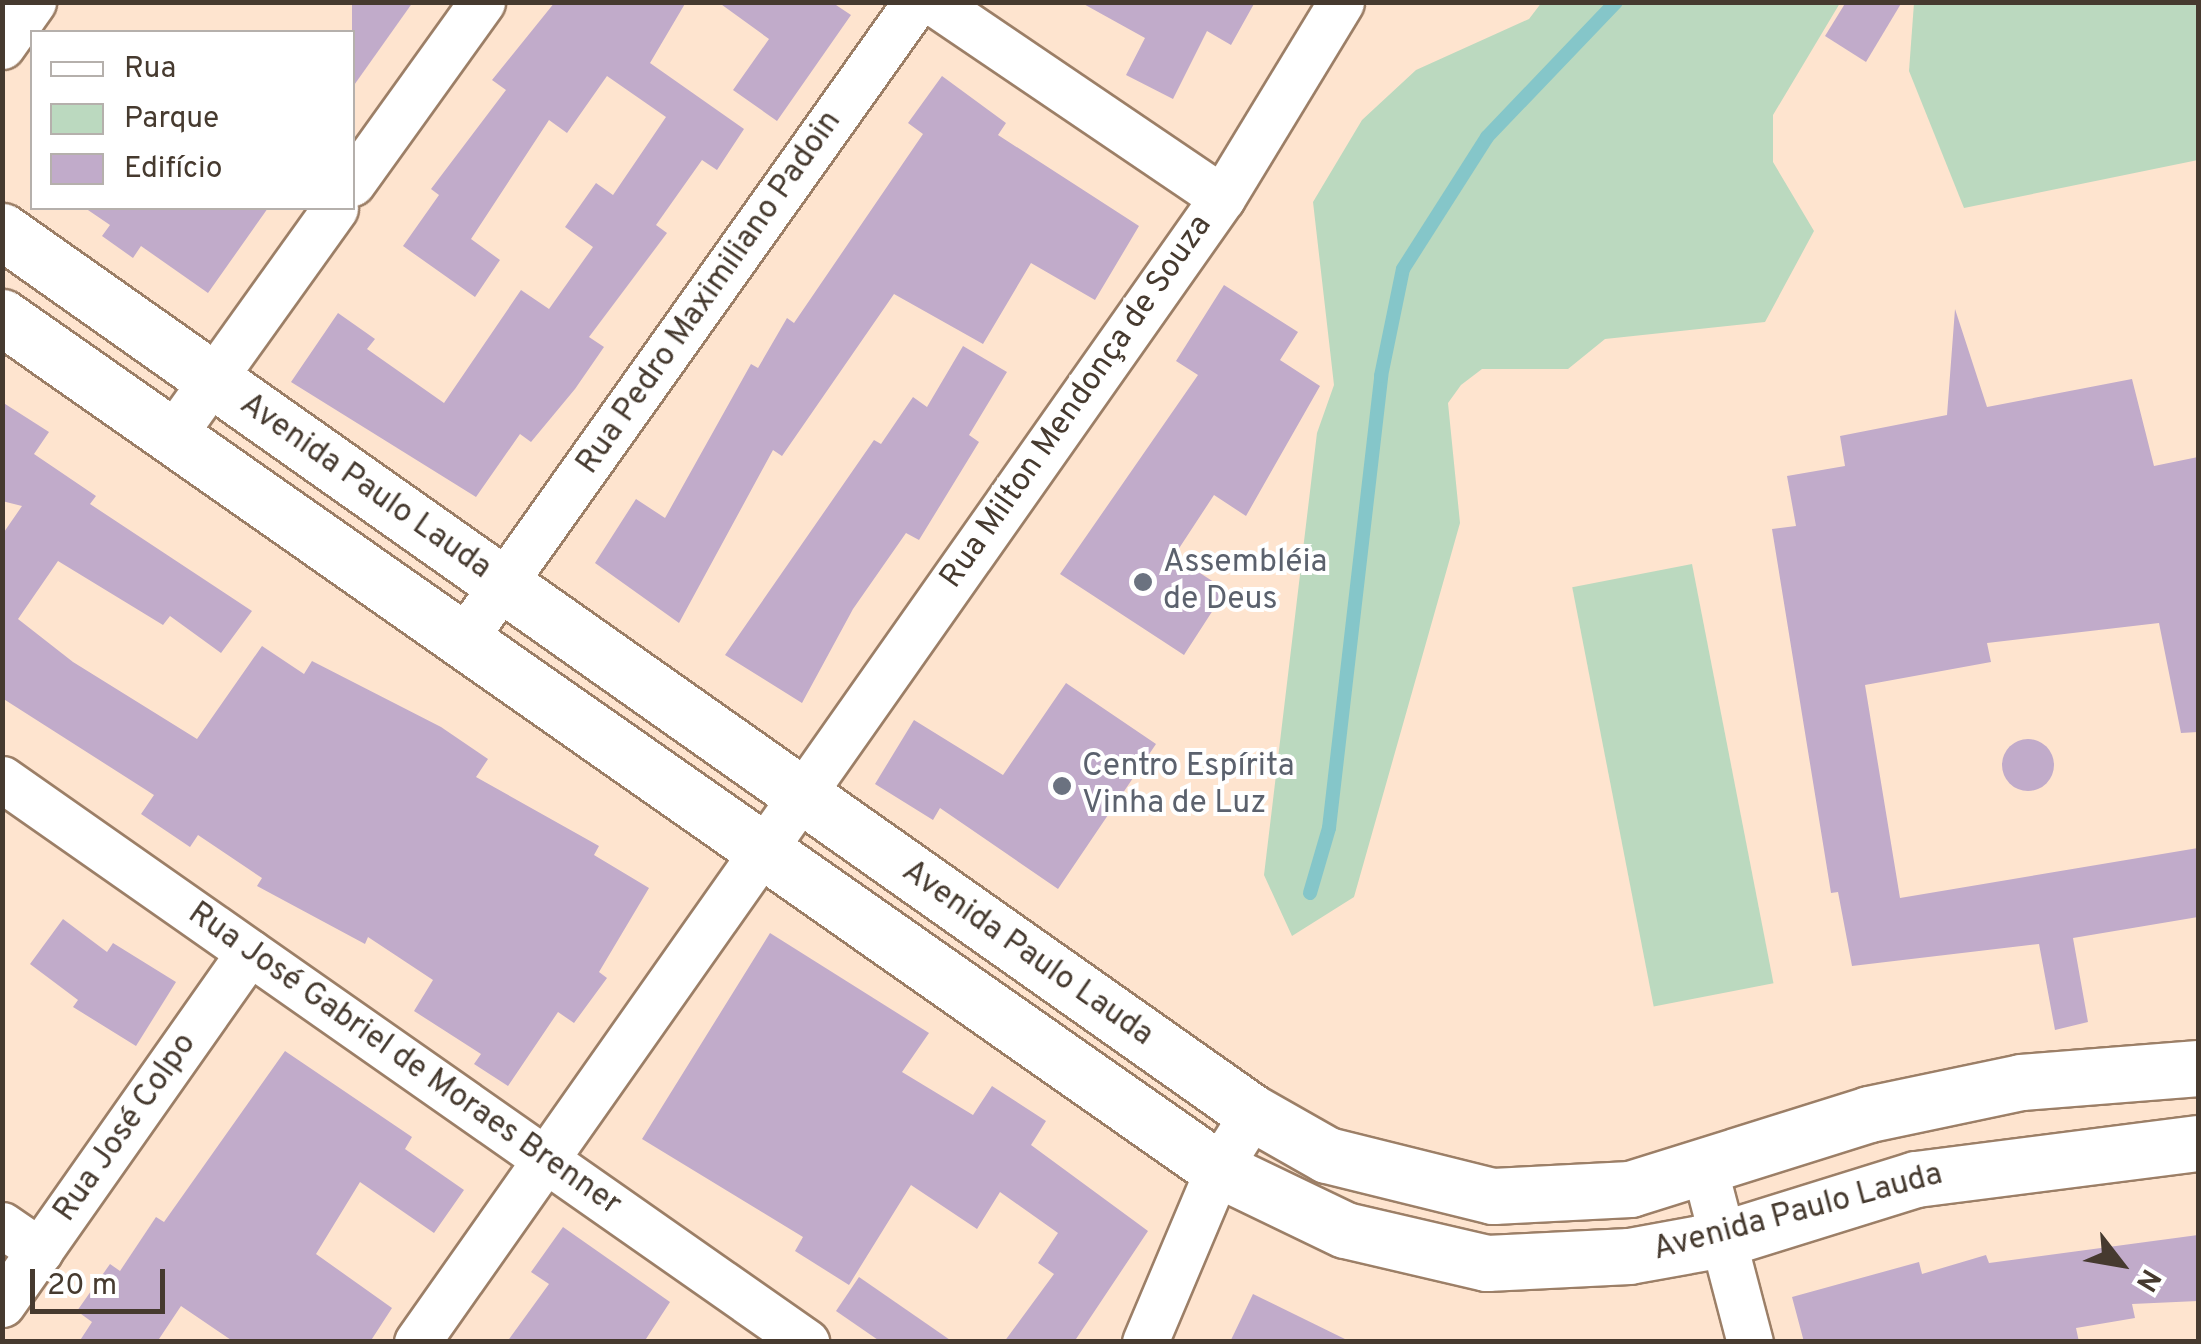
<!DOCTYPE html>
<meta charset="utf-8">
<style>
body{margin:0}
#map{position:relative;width:2201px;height:1344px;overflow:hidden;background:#fee4cf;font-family:Overpass,sans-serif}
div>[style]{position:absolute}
.green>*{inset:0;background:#bbd9bf;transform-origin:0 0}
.stream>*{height:14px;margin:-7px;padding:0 7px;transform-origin:7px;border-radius:7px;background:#85c6c9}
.building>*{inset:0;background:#c1abca}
.round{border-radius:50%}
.roads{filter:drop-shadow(2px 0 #9c7f67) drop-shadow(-2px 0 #9c7f67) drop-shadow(0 2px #9c7f67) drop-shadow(0 -2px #9c7f67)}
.minor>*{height:45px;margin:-22.5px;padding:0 22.5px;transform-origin:22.5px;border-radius:22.5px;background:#fff}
.secondary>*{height:55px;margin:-27.5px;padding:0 27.5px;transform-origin:27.5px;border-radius:27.5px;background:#fff}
.dots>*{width:28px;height:28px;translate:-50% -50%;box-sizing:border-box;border:5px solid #fff;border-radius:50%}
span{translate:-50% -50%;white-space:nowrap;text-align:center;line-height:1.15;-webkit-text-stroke:8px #fff;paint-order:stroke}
.street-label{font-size:32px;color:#463a2f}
.worship-label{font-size:32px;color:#5b616d}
.left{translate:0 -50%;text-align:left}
.frame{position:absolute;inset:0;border:5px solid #463a2f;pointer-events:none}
.legend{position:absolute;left:30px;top:30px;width:325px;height:180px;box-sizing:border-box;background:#fff;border:2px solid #b5b0ac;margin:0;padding:12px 18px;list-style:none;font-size:30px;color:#463a2f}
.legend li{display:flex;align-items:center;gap:20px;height:50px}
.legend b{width:50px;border:2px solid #b5b0ac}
.north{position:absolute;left:2071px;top:1214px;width:100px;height:100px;-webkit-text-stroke:8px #fff;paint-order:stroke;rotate:121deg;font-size:28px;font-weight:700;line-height:40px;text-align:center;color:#463a2f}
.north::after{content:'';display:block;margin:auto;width:35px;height:45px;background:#463a2f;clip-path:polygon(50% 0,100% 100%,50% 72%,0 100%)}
.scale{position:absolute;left:30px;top:1269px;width:135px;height:45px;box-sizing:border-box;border:5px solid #463a2f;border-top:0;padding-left:12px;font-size:30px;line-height:35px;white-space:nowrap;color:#463a2f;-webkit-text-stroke:8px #fff;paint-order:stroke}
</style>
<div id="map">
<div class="green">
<i style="clip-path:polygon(1542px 2px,1840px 3px,1773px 115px,1773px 162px,1814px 231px,1765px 322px,1605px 339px,1568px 369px,1482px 369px,1461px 385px,1448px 403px,1460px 523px,1354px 897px,1292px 936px,1264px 875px,1317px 433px,1334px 385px,1313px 202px,1362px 120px,1416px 70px,1529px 19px)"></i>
<i style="clip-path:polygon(1914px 3px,2198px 3px,2198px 160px,1964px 208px,1909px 71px)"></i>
<i style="left:1692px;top:564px;width:427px;height:122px;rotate:79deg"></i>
</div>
<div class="stream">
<i style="left:1310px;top:893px;width:68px;rotate:-73.7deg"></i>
<i style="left:1329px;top:828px;width:455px;rotate:-83.4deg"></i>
<i style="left:1381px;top:376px;width:109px;rotate:-78.4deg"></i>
<i style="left:1403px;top:269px;width:156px;rotate:-57.5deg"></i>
<i style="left:1487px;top:137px;width:187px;rotate:-46.3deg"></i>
</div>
<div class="building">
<i style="clip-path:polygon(352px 2px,413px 2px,352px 88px)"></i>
<i style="clip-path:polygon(555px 2px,686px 2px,650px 63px,744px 129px,717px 170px,702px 160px,656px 225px,667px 233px,589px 337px,604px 347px,575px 389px,531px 442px,520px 434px,476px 497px,291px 382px,338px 313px,375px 339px,367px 349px,444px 403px,521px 290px,549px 309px,593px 247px,565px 227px,596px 183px,613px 195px,666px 117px,607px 76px,567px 133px,549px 120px,471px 239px,500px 260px,475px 297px,403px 246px,439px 195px,431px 189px,506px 90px,492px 80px)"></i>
<i style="clip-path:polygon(718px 2px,833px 3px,851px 15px,777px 121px,733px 90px,769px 39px)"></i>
<i style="clip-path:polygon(1080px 2px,1255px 2px,1231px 45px,1207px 31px,1173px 99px,1126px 75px,1145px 38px)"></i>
<i style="clip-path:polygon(1846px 2px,1902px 2px,1866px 62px,1825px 36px)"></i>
<i style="clip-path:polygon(942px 76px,1006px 123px,998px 135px,1139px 226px,1095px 300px,1031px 263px,983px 344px,894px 294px,782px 456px,773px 450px,679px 623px,595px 563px,636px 499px,665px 518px,751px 364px,758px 368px,787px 318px,794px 323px,923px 134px,908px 123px)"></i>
<i style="clip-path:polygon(85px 208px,268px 208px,208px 293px,141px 246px,133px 258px,102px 236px,110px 225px)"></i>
<i style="clip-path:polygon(1224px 285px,1298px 332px,1280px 360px,1320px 386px,1246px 516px,1214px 495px,1174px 556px,1226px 590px,1184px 655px,1060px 574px,1198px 375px,1176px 361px)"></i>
<i style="clip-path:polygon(1955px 309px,1987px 407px,2132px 379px,2154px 466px,2198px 457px,2198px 732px,2181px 733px,2159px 623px,1987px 643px,1991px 662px,1865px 685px,1900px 898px,2198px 848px,2198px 917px,2073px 938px,2088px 1022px,2055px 1030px,2039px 944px,1852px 966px,1838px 892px,1831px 893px,1772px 529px,1796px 526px,1787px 476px,1845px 466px,1840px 436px,1947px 415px)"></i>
<i style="clip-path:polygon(963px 346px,1007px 372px,969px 435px,979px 442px,919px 540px,906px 533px,853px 609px,802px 703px,725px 655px,874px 440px,881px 444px,913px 397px,927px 407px)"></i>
<i style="clip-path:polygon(2px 402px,49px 432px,34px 454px,96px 496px,90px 504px,252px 611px,221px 653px,170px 616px,163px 625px,58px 561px,18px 619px,73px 662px,197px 739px,262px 646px,304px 674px,312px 661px,441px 727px,488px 759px,476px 777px,599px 846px,594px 855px,649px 888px,599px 972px,607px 978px,574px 1023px,558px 1012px,508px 1086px,474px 1064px,481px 1054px,414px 1011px,433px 980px,368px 937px,365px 944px,257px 886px,262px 878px,198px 835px,190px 847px,141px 814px,154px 795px,2px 698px,2px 535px,22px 506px,2px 501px)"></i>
<i style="clip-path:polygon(1066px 683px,1156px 744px,1058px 889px,940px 808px,933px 820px,875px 784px,914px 720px,1003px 775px)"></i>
<i class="round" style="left:2002px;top:739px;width:52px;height:52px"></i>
<i style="clip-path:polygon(63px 919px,107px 952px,113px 943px,176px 982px,136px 1046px,73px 1007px,78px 1000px,30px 964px)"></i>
<i style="clip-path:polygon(770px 933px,929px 1033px,902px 1072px,973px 1115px,992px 1086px,1046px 1121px,1031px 1145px,1148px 1231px,1074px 1342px,1004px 1342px,1054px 1274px,1038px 1263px,1058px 1233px,1000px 1192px,977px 1229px,911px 1185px,849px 1285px,795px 1251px,803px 1237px,642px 1139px)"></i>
<i style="clip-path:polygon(285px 1051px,412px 1137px,405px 1149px,464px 1190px,434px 1233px,360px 1182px,316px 1254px,392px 1308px,370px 1342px,234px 1342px,181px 1306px,157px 1342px,79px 1342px,92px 1322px,77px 1311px,110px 1264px,120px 1271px,156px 1217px,164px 1222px)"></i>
<i style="clip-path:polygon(563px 1227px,670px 1302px,644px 1342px,507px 1342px,549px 1284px,531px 1272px)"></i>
<i style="clip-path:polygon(2198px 1235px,2198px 1301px,2132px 1304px,2135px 1318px,2076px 1328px,2079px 1342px,1804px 1342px,1792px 1297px,1919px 1262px,1922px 1274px,1986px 1255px,1989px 1263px)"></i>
<i style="clip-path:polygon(859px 1277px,953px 1342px,881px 1342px,836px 1311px)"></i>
<i style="clip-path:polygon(1253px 1294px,1351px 1342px,1230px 1342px)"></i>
</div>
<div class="roads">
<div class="minor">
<i style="left:933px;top:2px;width:349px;rotate:34.1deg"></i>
<i style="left:2px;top:46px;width:54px;rotate:-54.8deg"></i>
<i style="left:352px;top:183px;width:223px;rotate:-54.3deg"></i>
<i style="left:172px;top:436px;width:280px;rotate:-54.4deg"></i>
<i style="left:463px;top:640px;width:782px;rotate:-54.62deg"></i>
<i style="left:2px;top:779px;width:982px;rotate:35deg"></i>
<i style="left:1705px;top:1171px;width:177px;rotate:75.3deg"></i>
<i style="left:2px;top:1225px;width:46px;rotate:34.4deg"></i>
<i style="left:2px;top:1304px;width:430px;rotate:-54.9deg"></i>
<i style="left:417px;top:1342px;width:1399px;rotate:-54.87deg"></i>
<i style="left:1222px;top:198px;width:229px;rotate:-58.7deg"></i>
<i style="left:1145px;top:1342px;width:188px;rotate:-67.1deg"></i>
<i style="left:1218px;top:1169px;width:66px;rotate:-58deg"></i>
</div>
<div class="secondary">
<i style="left:2px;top:231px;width:1531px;rotate:35.19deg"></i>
<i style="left:1253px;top:1113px;width:85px;rotate:29.6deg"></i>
<i style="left:1327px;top:1155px;width:171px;rotate:13.9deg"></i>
<i style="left:1493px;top:1196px;width:137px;rotate:-2.9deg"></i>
<i style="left:1630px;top:1189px;width:250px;rotate:-17.4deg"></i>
<i style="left:1869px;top:1114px;width:155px;rotate:-11.9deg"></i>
<i style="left:2021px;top:1082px;width:178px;rotate:-4.5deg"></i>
<i style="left:2px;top:317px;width:1485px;rotate:35.02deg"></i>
<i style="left:1218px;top:1169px;width:141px;rotate:25.7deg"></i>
<i style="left:1345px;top:1230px;width:146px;rotate:13.1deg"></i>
<i style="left:1487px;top:1263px;width:142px;rotate:-2.8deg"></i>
<i style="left:1629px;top:1256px;width:96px;rotate:-10.3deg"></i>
<i style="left:1723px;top:1239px;width:202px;rotate:-17.3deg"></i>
<i style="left:1916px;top:1179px;width:284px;rotate:-7.3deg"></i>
</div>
</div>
<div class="dots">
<i style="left:1143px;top:582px;background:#6b7280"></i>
<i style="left:1062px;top:786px;background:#6b7280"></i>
</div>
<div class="street-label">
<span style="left:710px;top:293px;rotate:-55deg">Rua Pedro Maximiliano Padoin</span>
<span style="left:1077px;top:402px;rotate:-55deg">Rua Milton Mendonça de Souza</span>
<span style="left:365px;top:487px;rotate:35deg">Avenida Paulo Lauda</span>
<span style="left:1027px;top:954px;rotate:35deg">Avenida Paulo Lauda</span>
<span style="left:404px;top:1060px;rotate:35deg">Rua José Gabriel de Moraes Brenner</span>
<span style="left:126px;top:1128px;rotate:-55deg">Rua José Colpo</span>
<span style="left:1798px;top:1213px;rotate:-15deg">Avenida Paulo Lauda</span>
</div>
<div class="worship-label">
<span class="left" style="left:1163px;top:582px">Assembléia<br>de Deus</span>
<span class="left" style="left:1082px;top:786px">Centro Espírita<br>Vinha de Luz</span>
</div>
<div class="frame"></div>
<ul class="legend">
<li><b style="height:12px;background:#fff"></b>Rua</li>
<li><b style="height:28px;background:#bbd9bf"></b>Parque</li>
<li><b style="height:28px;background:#c1abca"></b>Edifício</li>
</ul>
<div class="north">N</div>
<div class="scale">20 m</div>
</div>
